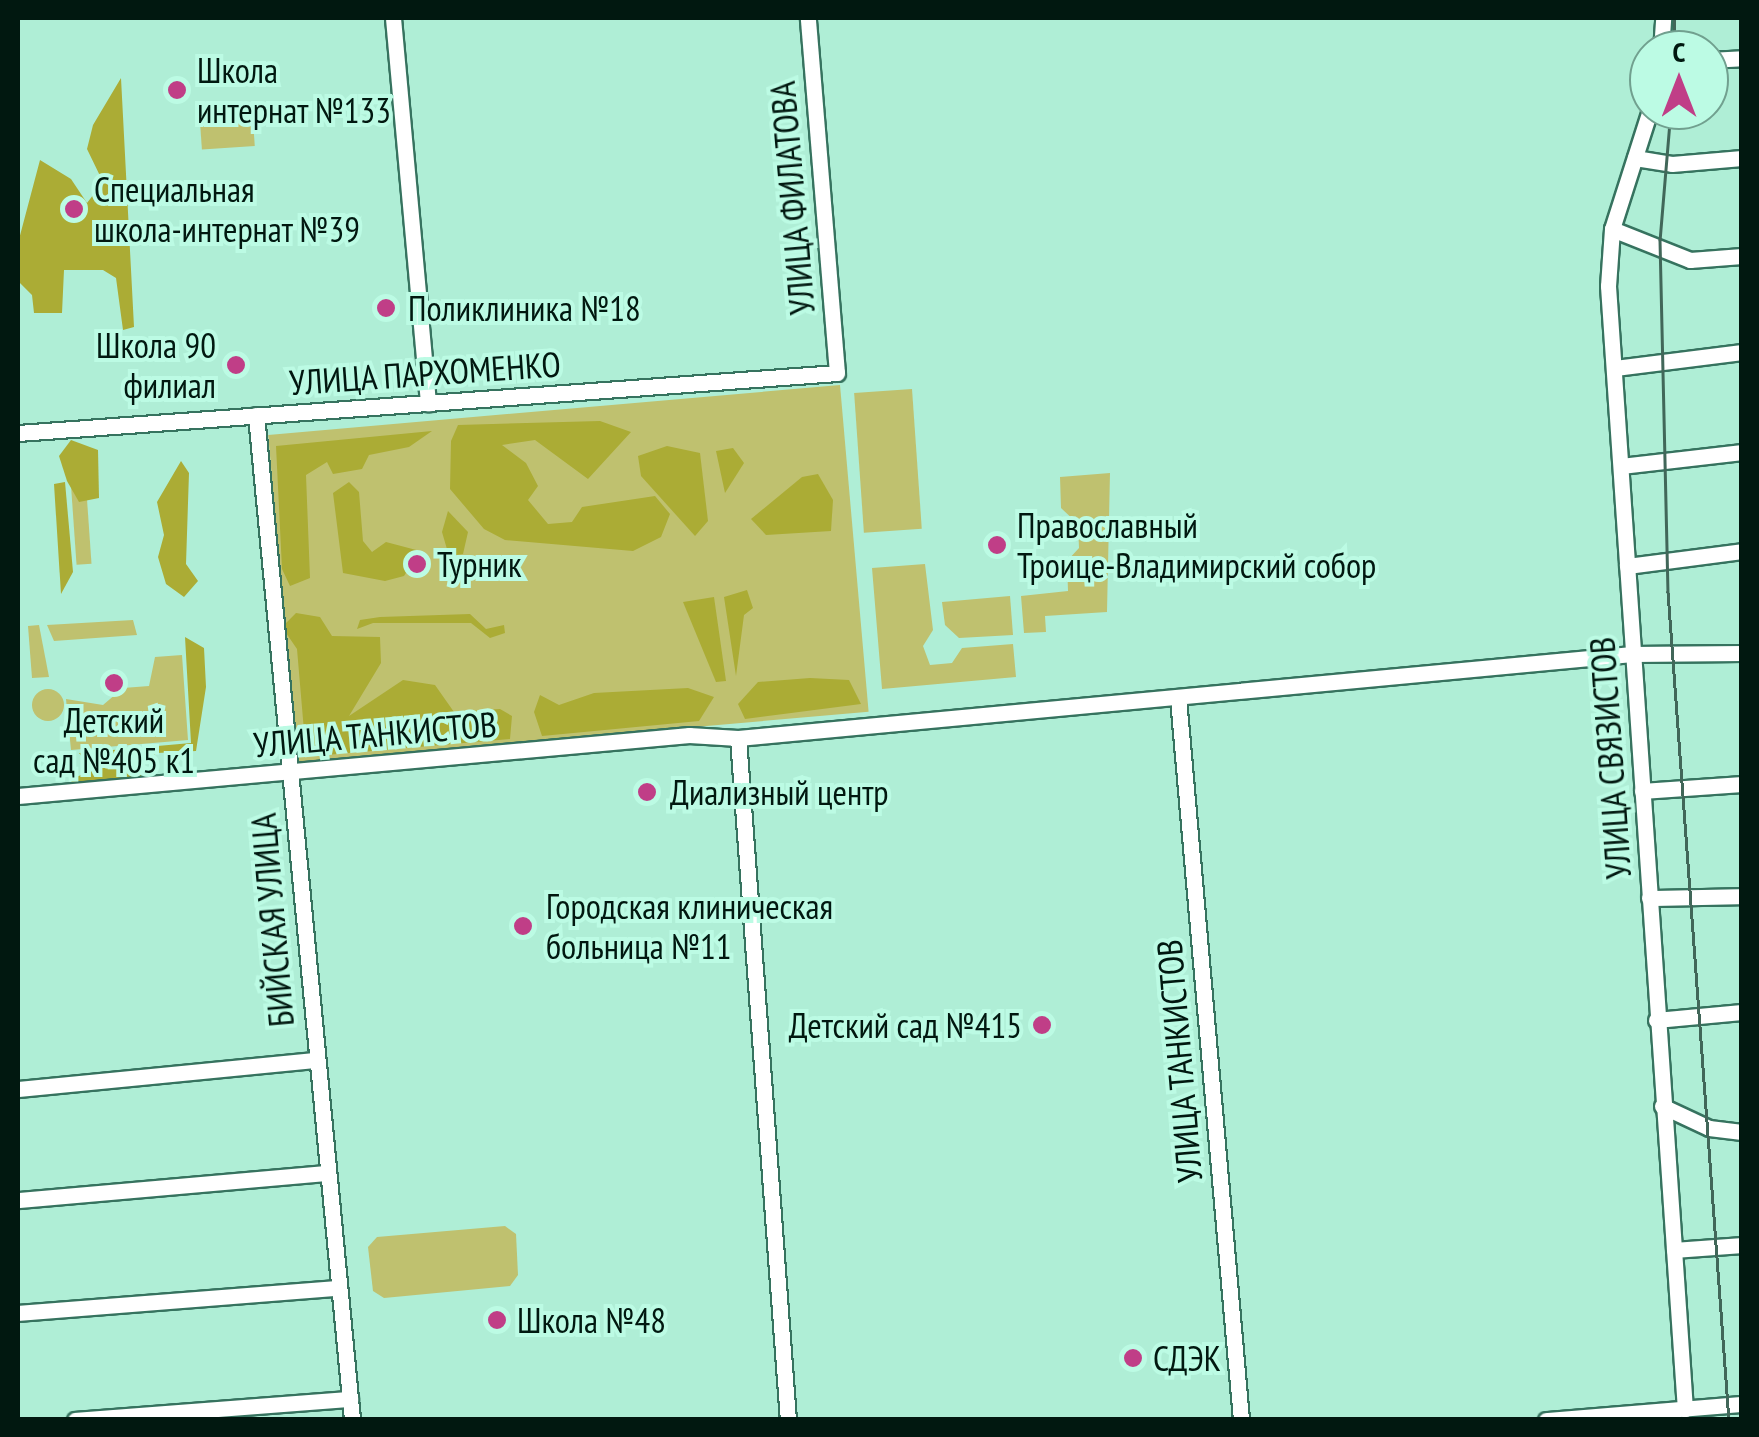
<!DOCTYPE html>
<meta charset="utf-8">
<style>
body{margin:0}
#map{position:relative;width:1759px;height:1437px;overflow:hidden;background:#afeed6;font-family:"PT Sans Narrow",sans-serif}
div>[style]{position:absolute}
.green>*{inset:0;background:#bfc16f;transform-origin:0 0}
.round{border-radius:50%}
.forest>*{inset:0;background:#abac35}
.roads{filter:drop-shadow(2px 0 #36735f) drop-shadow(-2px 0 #36735f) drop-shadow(0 2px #36735f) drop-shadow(0 -2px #36735f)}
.minor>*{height:15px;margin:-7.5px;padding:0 7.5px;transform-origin:7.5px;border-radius:7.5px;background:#fff}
.tram>*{height:2.5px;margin:-1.25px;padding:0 1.25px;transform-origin:1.25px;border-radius:1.25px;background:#416759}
.dots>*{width:28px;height:28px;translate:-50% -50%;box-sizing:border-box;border:5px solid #bcfbe4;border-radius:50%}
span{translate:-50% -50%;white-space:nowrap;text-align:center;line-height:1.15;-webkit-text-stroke:8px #bcfbe4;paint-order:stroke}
.poi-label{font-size:35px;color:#011810}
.left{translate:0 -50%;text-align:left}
.right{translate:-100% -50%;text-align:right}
.street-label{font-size:35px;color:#011810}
.frame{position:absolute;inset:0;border:20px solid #011810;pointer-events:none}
.north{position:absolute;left:1629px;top:30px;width:100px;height:100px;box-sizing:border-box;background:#bcfbe4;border:2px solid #71a08f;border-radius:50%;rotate:0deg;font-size:28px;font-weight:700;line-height:40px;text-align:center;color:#011810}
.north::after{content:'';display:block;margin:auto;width:35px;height:45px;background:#c03e87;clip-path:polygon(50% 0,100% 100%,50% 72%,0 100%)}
</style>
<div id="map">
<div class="green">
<i style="left:252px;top:106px;width:40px;height:53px;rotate:86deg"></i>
<i style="left:840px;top:385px;width:328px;height:574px;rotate:85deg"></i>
<i style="left:912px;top:389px;width:140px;height:58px;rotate:86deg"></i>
<i style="clip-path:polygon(1110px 473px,1107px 612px,1045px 616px,1046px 632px,1024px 633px,1021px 596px,1068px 591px,1067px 561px,1079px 548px,1078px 524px,1061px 508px,1060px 477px)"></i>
<i style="left:86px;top:485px;width:79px;height:15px;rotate:86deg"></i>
<i style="clip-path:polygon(925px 564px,933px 630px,923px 646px,930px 665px,952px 663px,962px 648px,1013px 644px,1016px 677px,882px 689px,872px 568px)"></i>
<i style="clip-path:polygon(1010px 596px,1013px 635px,959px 638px,945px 625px,942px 602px)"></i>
<i style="clip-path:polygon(133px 620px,137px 635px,54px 641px,47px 625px)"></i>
<i style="clip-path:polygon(39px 625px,49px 677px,32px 678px,28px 626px)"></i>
<i style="clip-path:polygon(182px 655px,188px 740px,71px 750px,66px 699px,103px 705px,123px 688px,149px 686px,155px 657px)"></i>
<i class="round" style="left:32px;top:689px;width:32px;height:32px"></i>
<i style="clip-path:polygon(505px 1226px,516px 1234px,518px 1275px,510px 1286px,384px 1298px,373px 1291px,368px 1247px,377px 1237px)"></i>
</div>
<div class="forest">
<i style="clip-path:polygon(121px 78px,134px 327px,123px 330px,116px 278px,103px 270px,64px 270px,62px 313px,34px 313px,32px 295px,18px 281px,18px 243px,40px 160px,71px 179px,87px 203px,103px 182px,87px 149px,93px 125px)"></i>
<i style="clip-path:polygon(600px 421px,631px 432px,588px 479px,535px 440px,502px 445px,526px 463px,538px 486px,528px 500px,548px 524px,572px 522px,582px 507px,655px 496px,670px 514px,661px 537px,633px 551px,505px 540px,484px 529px,450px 489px,451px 441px,458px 425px)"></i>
<i style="clip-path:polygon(432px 431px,409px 447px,369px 455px,362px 469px,333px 474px,327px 462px,306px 475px,310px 578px,290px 586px,282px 569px,276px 446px)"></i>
<i style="clip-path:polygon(71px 440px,98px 450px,99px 498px,79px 502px,67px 481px,59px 456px)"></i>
<i style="clip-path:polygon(667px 446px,700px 453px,708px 521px,695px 536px,641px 476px,638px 456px)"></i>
<i style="clip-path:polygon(733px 448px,744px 463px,725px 493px,716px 451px)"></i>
<i style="clip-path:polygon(181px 461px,189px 473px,186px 564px,198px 581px,184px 597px,166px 584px,158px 557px,164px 535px,157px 502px)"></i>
<i style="clip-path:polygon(818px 474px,833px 500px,831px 531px,766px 535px,751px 519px,802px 477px)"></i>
<i style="clip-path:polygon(65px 482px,73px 572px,61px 594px,54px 484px)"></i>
<i style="clip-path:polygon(349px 482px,359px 492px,363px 541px,372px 552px,386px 542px,420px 551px,404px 576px,385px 581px,343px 573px,333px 493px)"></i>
<i style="clip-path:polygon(448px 511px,468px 532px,463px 554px,449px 556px,442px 532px)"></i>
<i style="clip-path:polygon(747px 590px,753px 608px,744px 615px,736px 676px,724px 597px)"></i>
<i style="clip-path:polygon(714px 597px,726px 681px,716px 682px,683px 602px)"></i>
<i style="clip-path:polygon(296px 613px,320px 617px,332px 636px,380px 637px,381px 663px,349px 716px,403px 680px,435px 685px,454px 712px,500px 709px,512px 716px,510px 739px,314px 756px,304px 731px,297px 649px,282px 627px)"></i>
<i style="clip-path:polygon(470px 614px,486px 629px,504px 625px,505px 633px,490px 638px,471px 623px,373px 623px,357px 629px,360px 620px,380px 617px)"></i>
<i style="clip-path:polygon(185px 637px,204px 648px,206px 687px,196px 751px,157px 753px,144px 761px,140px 782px,77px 787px,70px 780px,92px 770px,79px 753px,191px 743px)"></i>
<i style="clip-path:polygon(810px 678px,849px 680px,861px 704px,745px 719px,738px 704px,758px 682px)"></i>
<i style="clip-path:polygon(688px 688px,714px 697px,699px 721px,542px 736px,534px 712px,540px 695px,559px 705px,594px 693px)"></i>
</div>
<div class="roads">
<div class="minor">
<i style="left:393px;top:18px;width:387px;rotate:84.8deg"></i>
<i style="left:1661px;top:50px;width:32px;rotate:-86deg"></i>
<i style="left:1709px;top:60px;width:33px;rotate:-3deg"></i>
<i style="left:1650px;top:110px;width:125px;rotate:107.7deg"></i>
<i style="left:1612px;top:229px;width:57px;rotate:94deg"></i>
<i style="left:1608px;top:286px;width:1126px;rotate:86.08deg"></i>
<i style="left:1635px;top:158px;width:37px;rotate:9deg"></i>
<i style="left:1672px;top:164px;width:70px;rotate:-4.9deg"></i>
<i style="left:1612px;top:229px;width:84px;rotate:21.7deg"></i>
<i style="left:1690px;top:260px;width:52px;rotate:-4.4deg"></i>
<i style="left:1615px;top:368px;width:128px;rotate:-7.2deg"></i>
<i style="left:256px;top:415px;width:1010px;rotate:84.54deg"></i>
<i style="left:18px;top:433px;width:821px;rotate:-4.19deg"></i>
<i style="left:837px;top:373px;width:356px;rotate:-94.7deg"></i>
<i style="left:1621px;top:466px;width:122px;rotate:-6.6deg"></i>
<i style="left:1627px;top:566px;width:116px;rotate:-7.4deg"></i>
<i style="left:1178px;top:698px;width:725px;rotate:85.01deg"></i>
<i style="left:738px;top:738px;width:684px;rotate:85.81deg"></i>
<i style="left:1642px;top:791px;width:100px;rotate:-4deg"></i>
<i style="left:18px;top:796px;width:674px;rotate:-5.19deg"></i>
<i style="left:689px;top:735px;width:49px;rotate:3.5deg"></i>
<i style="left:738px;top:738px;width:898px;rotate:-5.37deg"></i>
<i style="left:1632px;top:654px;width:110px;rotate:-0.5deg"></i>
<i style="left:1649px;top:898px;width:93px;rotate:-1.2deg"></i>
<i style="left:1656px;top:1020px;width:86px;rotate:-5.3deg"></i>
<i style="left:18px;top:1089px;width:298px;rotate:-5.6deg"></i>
<i style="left:1662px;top:1106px;width:52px;rotate:25.1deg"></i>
<i style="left:1709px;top:1128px;width:33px;rotate:7deg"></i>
<i style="left:18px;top:1200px;width:310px;rotate:-5deg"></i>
<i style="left:1674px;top:1250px;width:68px;rotate:-4.2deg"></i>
<i style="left:18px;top:1313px;width:322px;rotate:-4.5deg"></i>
<i style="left:75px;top:1420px;width:276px;rotate:-4.4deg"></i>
<i style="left:1546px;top:1420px;width:197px;rotate:-4.7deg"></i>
</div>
</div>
<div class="tram">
<i style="left:1674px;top:50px;width:32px;rotate:-90deg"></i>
<i style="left:1671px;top:110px;width:130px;rotate:94.8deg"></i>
<i style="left:1660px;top:240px;width:352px;rotate:88.7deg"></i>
<i style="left:1668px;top:592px;width:830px;rotate:85.79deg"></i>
</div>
<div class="dots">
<i style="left:177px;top:90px;background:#c03e87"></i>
<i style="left:74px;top:209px;background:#c03e87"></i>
<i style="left:386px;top:308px;background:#c03e87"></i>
<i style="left:236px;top:365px;background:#c03e87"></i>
<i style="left:997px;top:545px;background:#c03e87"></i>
<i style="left:417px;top:564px;background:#c03e87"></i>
<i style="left:114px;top:683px;background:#c03e87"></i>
<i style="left:647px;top:792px;background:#c03e87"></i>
<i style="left:523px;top:926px;background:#c03e87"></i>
<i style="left:1042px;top:1025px;background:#c03e87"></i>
<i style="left:497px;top:1320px;background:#c03e87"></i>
<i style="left:1133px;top:1358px;background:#c03e87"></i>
</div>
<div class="poi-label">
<span class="left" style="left:197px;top:90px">Школа<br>интернат №133</span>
<span class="left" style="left:94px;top:209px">Специальная<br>школа-интернат №39</span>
<span class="left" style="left:408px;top:308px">Поликлиника №18</span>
<span class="right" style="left:216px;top:365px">Школа 90<br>филиал</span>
<span class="left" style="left:1017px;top:545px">Православный<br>Троице-Владимирский собор</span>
<span class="left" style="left:437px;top:564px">Турник</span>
<span style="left:114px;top:740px">Детский<br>сад №405 к1</span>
<span class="left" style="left:670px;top:792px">Диализный центр</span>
<span class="left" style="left:546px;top:926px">Городская клиническая<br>больница №11</span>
<span class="right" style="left:1022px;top:1025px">Детский сад №415</span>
<span class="left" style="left:517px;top:1320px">Школа №48</span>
<span class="left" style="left:1153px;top:1358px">СДЭК</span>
</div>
<div class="street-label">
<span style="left:792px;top:198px;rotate:-95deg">УЛИЦА ФИЛАТОВА</span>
<span style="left:425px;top:373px;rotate:-4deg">УЛИЦА ПАРХОМЕНКО</span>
<span style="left:375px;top:734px;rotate:-5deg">УЛИЦА ТАНКИСТОВ</span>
<span style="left:1610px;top:758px;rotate:-94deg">УЛИЦА СВЯЗИСТОВ</span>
<span style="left:272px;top:920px;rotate:-95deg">БИЙСКАЯ УЛИЦА</span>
<span style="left:1179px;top:1061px;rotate:-95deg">УЛИЦА ТАНКИСТОВ</span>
</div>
<div class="frame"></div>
<div class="north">С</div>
</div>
